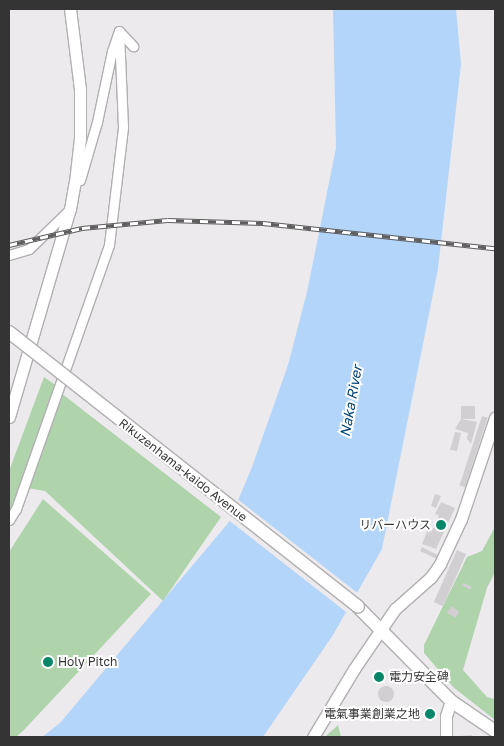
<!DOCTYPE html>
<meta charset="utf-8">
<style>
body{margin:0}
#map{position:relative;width:504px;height:746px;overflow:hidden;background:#edeaed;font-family:"Golos Text","Noto Sans JP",sans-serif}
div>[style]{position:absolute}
.green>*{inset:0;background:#afd4ac}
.water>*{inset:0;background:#b3d5f9}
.pier>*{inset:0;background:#edeaed;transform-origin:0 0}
.building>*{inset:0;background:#d1cfd1;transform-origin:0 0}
.round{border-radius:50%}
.roads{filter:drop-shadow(1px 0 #b1afb1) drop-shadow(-1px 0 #b1afb1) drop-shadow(0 1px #b1afb1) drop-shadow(0 -1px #b1afb1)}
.minor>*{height:9px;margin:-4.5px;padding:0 4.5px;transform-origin:4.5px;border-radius:4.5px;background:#fff}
.tertiary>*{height:11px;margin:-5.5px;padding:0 5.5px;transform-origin:5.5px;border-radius:5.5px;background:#fff}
.secondary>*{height:12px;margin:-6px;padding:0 6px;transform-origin:6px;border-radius:6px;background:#fff}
.rail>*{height:4.5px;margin-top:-2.25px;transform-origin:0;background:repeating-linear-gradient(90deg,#fff 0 8px,#5f5e5f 0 16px);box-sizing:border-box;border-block:1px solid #5f5e5f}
.bridges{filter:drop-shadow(1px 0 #b1afb1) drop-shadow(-1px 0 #b1afb1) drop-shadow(0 1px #b1afb1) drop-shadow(0 -1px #b1afb1)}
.secondary-bridge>*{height:12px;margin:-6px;padding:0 6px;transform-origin:6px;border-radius:6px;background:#fff}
.dots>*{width:14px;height:14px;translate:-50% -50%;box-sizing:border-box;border:2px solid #fff;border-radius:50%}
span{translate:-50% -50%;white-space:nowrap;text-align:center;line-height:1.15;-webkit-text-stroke:4px #fff;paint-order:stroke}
.street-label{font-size:12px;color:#353435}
.poi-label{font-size:12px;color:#353435}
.right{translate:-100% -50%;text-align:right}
.left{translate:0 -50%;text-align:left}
.water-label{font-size:14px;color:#004377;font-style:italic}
.frame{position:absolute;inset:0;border:10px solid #353435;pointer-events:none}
</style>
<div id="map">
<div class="green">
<i style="clip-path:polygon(44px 377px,57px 386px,15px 507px,9px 515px,9px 471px)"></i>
<i style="clip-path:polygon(61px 393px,221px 517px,163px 601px,45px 491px,27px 488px)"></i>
<i style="clip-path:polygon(43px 499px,151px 594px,23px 731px,16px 737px,9px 737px,9px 552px)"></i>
<i style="clip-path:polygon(495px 527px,495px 572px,487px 588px,463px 670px,487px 697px,495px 699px,495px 720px,453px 687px,424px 653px,424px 645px,467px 557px,482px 551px)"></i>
<i style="clip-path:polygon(338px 725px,341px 737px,326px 737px,327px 735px)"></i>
</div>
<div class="water">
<i style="clip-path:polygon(333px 9px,456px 9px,461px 64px,438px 269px,382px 549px,333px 635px,263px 737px,42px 737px,60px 723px,229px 522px,252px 467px,288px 365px,307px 292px,336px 148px)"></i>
</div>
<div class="pier">
<i style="left:236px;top:498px;width:157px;height:22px;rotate:38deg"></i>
</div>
<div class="building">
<i style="left:461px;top:406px;width:14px;height:13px"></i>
<i style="left:482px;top:416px;width:6px;height:73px;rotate:18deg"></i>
<i style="clip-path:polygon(461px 419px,477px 422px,471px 444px,467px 439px,468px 433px,455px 429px)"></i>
<i style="clip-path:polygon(455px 432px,461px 433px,457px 451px,450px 450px)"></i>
<i style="clip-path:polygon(435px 494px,441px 496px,436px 508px,431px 506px)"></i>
<i style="clip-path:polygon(441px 502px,455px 508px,436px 549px,422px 544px,428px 529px,431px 531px,435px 526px,439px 515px,435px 514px)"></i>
<i style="clip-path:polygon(422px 547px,438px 555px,437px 559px,420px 551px)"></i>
<i style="left:457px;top:550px;width:10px;height:57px;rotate:24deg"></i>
<i style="clip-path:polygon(464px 583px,472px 587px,470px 590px,462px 585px)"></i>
<i style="clip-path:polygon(451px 606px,459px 611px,456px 618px,447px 613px)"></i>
<i class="round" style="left:378px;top:686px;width:16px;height:16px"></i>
<i style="clip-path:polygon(472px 735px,472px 737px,459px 737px,459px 736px)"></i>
</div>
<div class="roads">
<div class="minor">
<i style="left:75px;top:182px;width:5px;rotate:-22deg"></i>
<i style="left:80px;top:180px;width:60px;rotate:-73.7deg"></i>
<i style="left:97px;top:122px;width:73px;rotate:-78.1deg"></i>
<i style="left:112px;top:51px;width:21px;rotate:-71deg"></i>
<i style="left:119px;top:31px;width:21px;rotate:47deg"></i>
<i style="left:9px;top:255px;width:21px;rotate:-17deg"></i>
<i style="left:29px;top:249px;width:56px;rotate:-44.3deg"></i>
<i style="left:9px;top:520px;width:13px;rotate:-58deg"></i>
<i style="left:16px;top:509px;width:280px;rotate:-70.6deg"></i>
<i style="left:109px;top:245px;width:119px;rotate:-83.2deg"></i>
<i style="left:123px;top:127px;width:96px;rotate:-92.4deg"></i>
</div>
<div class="tertiary">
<i style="left:9px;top:417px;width:217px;rotate:-73.7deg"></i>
<i style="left:70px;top:209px;width:27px;rotate:-80deg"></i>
<i style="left:75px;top:182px;width:44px;rotate:-83.5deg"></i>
<i style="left:80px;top:138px;width:49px;rotate:-90deg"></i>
<i style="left:80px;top:89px;width:81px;rotate:-97.1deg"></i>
<i style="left:313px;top:737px;width:79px;rotate:-58.9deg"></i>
<i style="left:354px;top:669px;width:73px;rotate:-55.7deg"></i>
<i style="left:395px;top:609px;width:48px;rotate:-41.6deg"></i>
<i style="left:431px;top:577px;width:16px;rotate:-55deg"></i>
<i style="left:440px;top:564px;width:50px;rotate:-65deg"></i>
<i style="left:461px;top:519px;width:107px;rotate:-71.4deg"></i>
<i style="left:446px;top:737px;width:21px;rotate:-90deg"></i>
<i style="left:446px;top:716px;width:16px;rotate:-72deg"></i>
</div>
<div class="secondary">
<i style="left:358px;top:607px;width:132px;rotate:45.3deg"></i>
<i style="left:451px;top:701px;width:53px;rotate:34.3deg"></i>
</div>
</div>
<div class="rail">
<i style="left:9px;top:245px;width:75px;rotate:-13.1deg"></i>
<i style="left:82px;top:228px;width:86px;rotate:-5.3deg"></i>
<i style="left:168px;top:220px;width:95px;rotate:1.8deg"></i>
<i style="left:263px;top:223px;width:233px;rotate:6.2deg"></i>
</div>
<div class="bridges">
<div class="secondary-bridge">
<i style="left:9px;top:332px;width:444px;rotate:38.2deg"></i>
</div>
</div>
<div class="dots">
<i style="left:441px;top:525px;background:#058669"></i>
<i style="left:48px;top:662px;background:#058669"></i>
<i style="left:379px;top:677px;background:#058669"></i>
<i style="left:430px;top:714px;background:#058669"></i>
</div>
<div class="street-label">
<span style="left:183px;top:470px;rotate:38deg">Rikuzenhama-kaido Avenue</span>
</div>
<div class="poi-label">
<span class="right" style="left:431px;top:525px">リバーハウス</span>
<span class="left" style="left:58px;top:662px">Holy Pitch</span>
<span class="left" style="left:389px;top:677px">電力安全碑</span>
<span class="right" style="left:420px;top:714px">電氣事業創業之地</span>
</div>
<div class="water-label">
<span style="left:351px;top:401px;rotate:-80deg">Naka River</span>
</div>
<div class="frame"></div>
</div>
